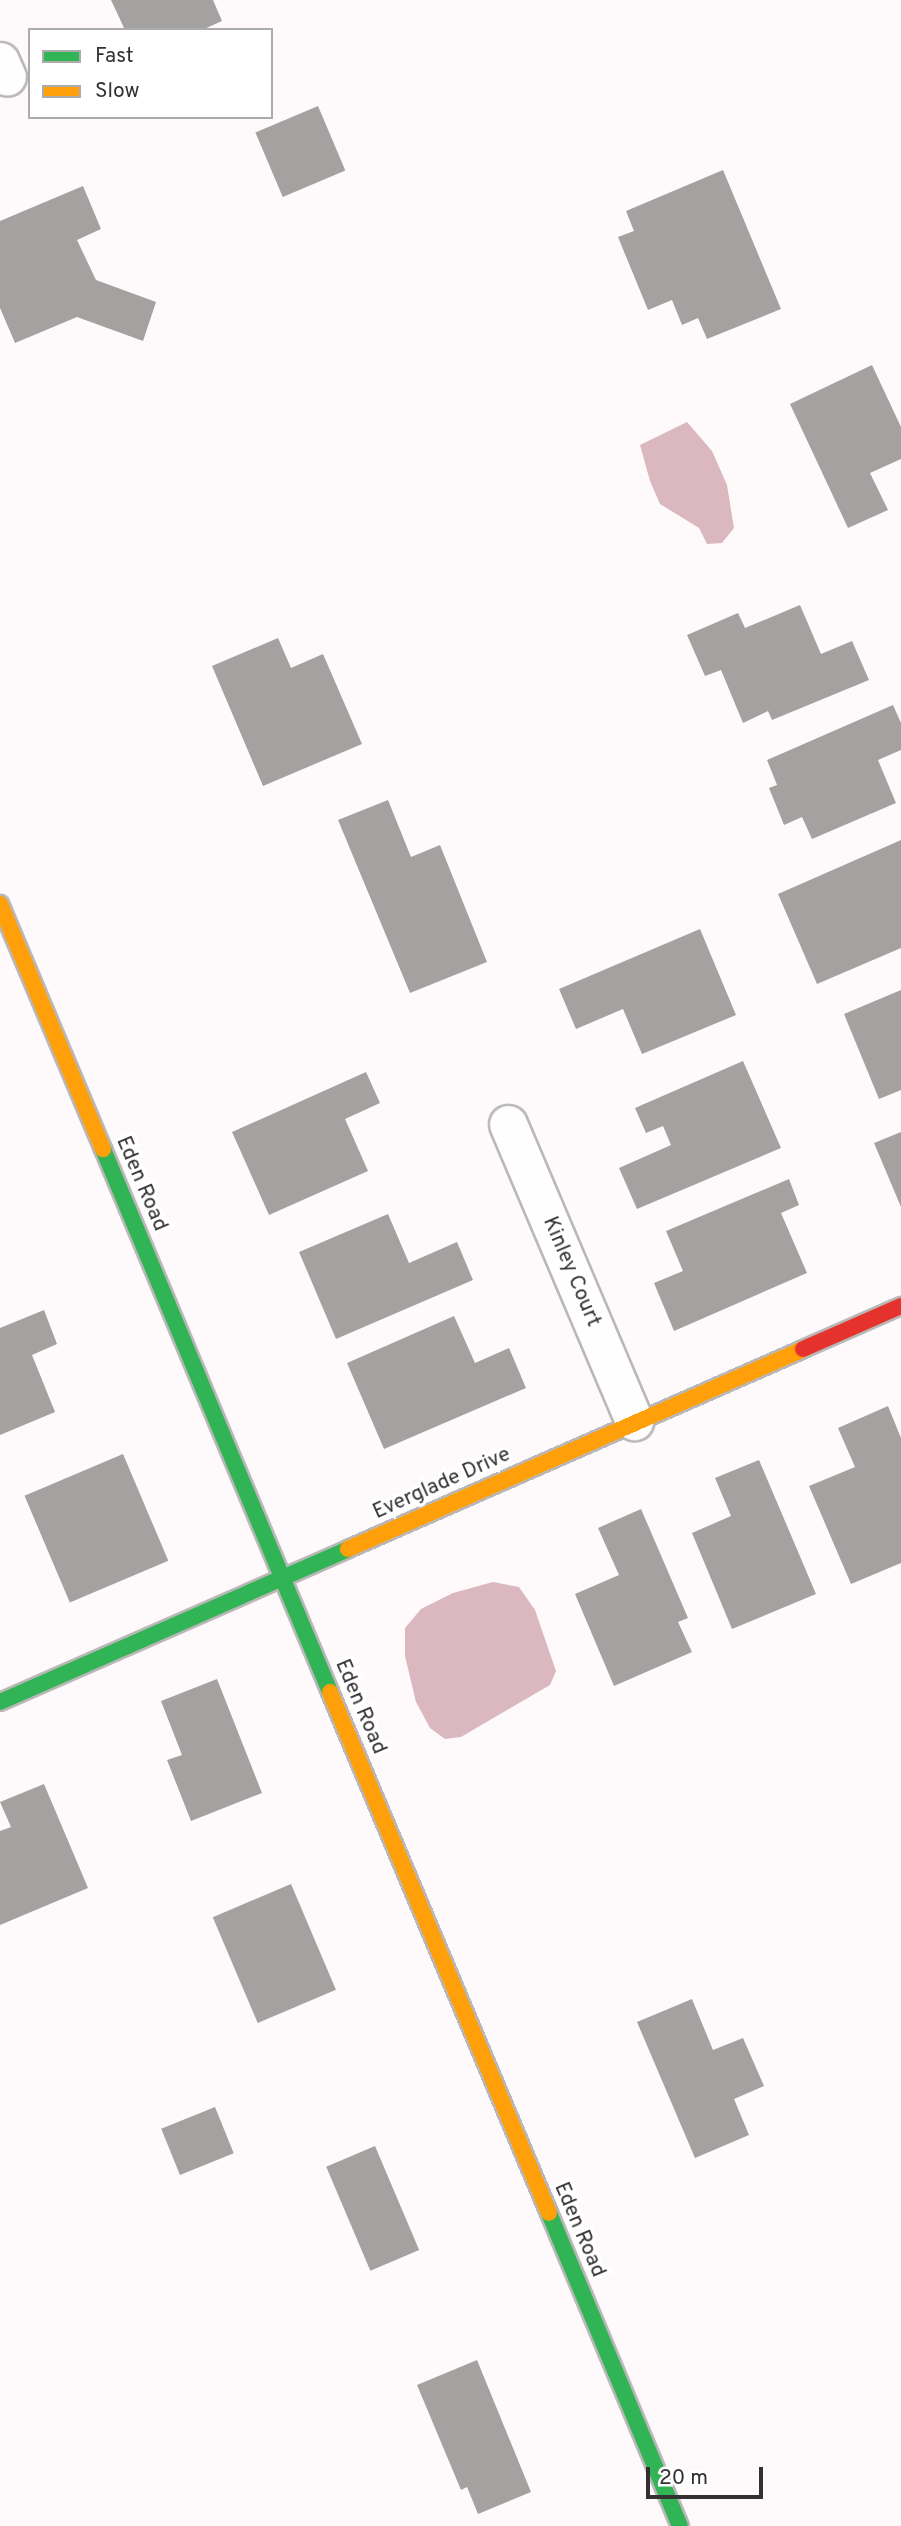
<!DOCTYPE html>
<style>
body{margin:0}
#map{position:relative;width:901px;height:2526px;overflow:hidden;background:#fefafb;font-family:Overpass,sans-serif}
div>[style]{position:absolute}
.water>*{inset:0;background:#dbb8bf}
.building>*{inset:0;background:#a4a1a1;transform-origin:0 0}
.roads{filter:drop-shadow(2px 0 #bab7b7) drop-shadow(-2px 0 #bab7b7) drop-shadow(0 2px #bab7b7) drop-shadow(0 -2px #bab7b7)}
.street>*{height:37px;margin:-18.5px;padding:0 18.5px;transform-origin:18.5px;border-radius:18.5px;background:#fffefe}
.fast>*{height:16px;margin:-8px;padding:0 8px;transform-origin:8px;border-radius:8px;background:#30b455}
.slow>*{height:16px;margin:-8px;padding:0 8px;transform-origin:8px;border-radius:8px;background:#ff9f0a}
.jam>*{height:16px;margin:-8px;padding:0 8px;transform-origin:8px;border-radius:8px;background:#e5322d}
span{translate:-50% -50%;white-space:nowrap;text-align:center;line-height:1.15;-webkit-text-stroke:7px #fff;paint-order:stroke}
.street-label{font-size:21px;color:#323030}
.legend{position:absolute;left:28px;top:28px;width:245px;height:91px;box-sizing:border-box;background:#fff;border:2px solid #adacac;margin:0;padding:9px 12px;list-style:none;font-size:21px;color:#323030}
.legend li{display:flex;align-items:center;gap:14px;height:35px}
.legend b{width:35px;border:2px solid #adacac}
.scale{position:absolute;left:646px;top:2467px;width:117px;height:32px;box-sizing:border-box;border:4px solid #323030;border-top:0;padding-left:9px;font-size:21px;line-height:24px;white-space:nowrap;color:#323030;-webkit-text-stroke:5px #fff;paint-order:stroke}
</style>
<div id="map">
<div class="water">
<i style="clip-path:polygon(687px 422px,712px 451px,727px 485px,734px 528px,722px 543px,707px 544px,699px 528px,660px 504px,650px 481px,640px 445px)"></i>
<i style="clip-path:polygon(493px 1582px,519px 1587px,535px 1610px,556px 1671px,550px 1685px,461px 1737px,445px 1739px,430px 1728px,416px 1702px,405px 1656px,405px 1628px,421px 1609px,453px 1593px)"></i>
</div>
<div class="building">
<i style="clip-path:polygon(111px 0,213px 0,222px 21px,202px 30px,125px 30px)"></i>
<i style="left:318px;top:106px;width:70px;height:68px;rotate:67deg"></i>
<i style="clip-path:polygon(723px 170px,781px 309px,707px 339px,698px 318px,682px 325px,672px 300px,648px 310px,618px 237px,634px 231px,626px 211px)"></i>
<i style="clip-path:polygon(83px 186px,101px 229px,77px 240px,96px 280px,156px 302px,143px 341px,77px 317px,15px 343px,0 308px,0 221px)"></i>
<i style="clip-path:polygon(872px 365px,901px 427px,901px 459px,870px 473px,888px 510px,848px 528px,790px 404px)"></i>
<i style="clip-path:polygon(800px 605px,821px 654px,852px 641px,869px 680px,772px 720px,768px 711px,743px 723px,721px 670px,705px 676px,687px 635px,738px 613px,745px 628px)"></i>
<i style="clip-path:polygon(278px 638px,291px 668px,323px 654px,362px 744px,263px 786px,212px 666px)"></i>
<i style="clip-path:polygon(893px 705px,901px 723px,901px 750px,878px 760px,896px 803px,812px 839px,802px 817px,784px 825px,769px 788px,777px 785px,767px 760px)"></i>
<i style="clip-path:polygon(388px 800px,411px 857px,440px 845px,487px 962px,410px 993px,338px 820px)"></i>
<i style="clip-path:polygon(901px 840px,901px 948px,817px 984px,778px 894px)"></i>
<i style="clip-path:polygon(700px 929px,736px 1015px,642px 1054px,623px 1009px,576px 1029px,559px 989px)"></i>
<i style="clip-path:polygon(901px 990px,901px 1090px,879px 1099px,844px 1014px)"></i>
<i style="clip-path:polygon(743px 1061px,781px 1148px,637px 1209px,619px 1168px,671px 1145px,663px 1126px,646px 1133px,635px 1108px)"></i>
<i style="clip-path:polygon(366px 1072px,380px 1103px,345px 1119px,368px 1171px,269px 1215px,232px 1132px)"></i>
<i style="clip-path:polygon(901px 1132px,901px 1207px,874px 1143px)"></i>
<i style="clip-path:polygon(789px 1179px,799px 1205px,781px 1213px,807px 1273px,674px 1331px,654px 1283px,683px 1271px,666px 1231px)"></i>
<i style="clip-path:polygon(388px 1214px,409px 1263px,457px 1242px,473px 1280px,336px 1339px,299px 1252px)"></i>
<i style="clip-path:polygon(44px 1310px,57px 1344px,32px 1355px,55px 1412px,0 1435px,0 1328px)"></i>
<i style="clip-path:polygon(454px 1316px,475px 1363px,509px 1348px,526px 1388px,384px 1449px,347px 1363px)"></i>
<i style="clip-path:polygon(888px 1406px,901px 1438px,901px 1563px,851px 1584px,809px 1486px,855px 1467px,838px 1428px)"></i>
<i style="left:123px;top:1454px;width:116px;height:107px;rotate:67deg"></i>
<i style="clip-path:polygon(759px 1460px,816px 1594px,732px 1629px,692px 1533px,731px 1516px,715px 1478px)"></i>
<i style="clip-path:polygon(641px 1509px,688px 1618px,678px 1622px,692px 1652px,614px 1686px,575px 1594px,619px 1575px,598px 1528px)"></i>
<i style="clip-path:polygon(217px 1679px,262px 1793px,191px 1821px,167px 1760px,182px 1755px,161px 1701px)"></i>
<i style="clip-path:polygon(44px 1784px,88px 1888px,0 1925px,0 1831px,11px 1827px,0 1802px)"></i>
<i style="left:291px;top:1884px;width:115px;height:85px;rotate:67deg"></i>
<i style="clip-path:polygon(692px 1999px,713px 2050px,743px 2038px,764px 2086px,734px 2099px,749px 2135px,695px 2158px,637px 2022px)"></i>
<i style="left:215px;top:2107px;width:50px;height:58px;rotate:68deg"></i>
<i style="left:375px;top:2146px;width:113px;height:53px;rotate:67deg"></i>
<i style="clip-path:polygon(477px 2360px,531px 2492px,478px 2514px,467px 2487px,461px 2490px,417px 2385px)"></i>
</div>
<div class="roads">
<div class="street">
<i style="left:0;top:61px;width:17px;rotate:66deg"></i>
<i style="left:508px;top:1124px;width:323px;rotate:67deg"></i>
</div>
<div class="fast">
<i style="left:103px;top:1149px;width:589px;rotate:67.31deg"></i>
<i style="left:0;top:1702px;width:380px;rotate:-23.7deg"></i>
<i style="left:549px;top:2213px;width:339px;rotate:67.3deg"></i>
</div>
<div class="slow">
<i style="left:0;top:904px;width:266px;rotate:67.2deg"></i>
<i style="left:348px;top:1549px;width:497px;rotate:-23.7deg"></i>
<i style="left:330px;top:1692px;width:565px;rotate:67.2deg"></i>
</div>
<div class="jam">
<i style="left:803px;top:1349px;width:107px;rotate:-23.7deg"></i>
</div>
</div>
<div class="street-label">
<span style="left:141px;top:1184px;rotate:67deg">Eden Road</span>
<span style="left:571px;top:1272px;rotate:67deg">Kinley Court</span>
<span style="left:442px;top:1484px;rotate:-24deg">Everglade Drive</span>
<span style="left:360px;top:1707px;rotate:67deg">Eden Road</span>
<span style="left:579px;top:2230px;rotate:67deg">Eden Road</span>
</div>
<ul class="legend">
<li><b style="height:9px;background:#30b455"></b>Fast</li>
<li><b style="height:9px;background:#ff9f0a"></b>Slow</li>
</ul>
<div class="scale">20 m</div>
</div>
